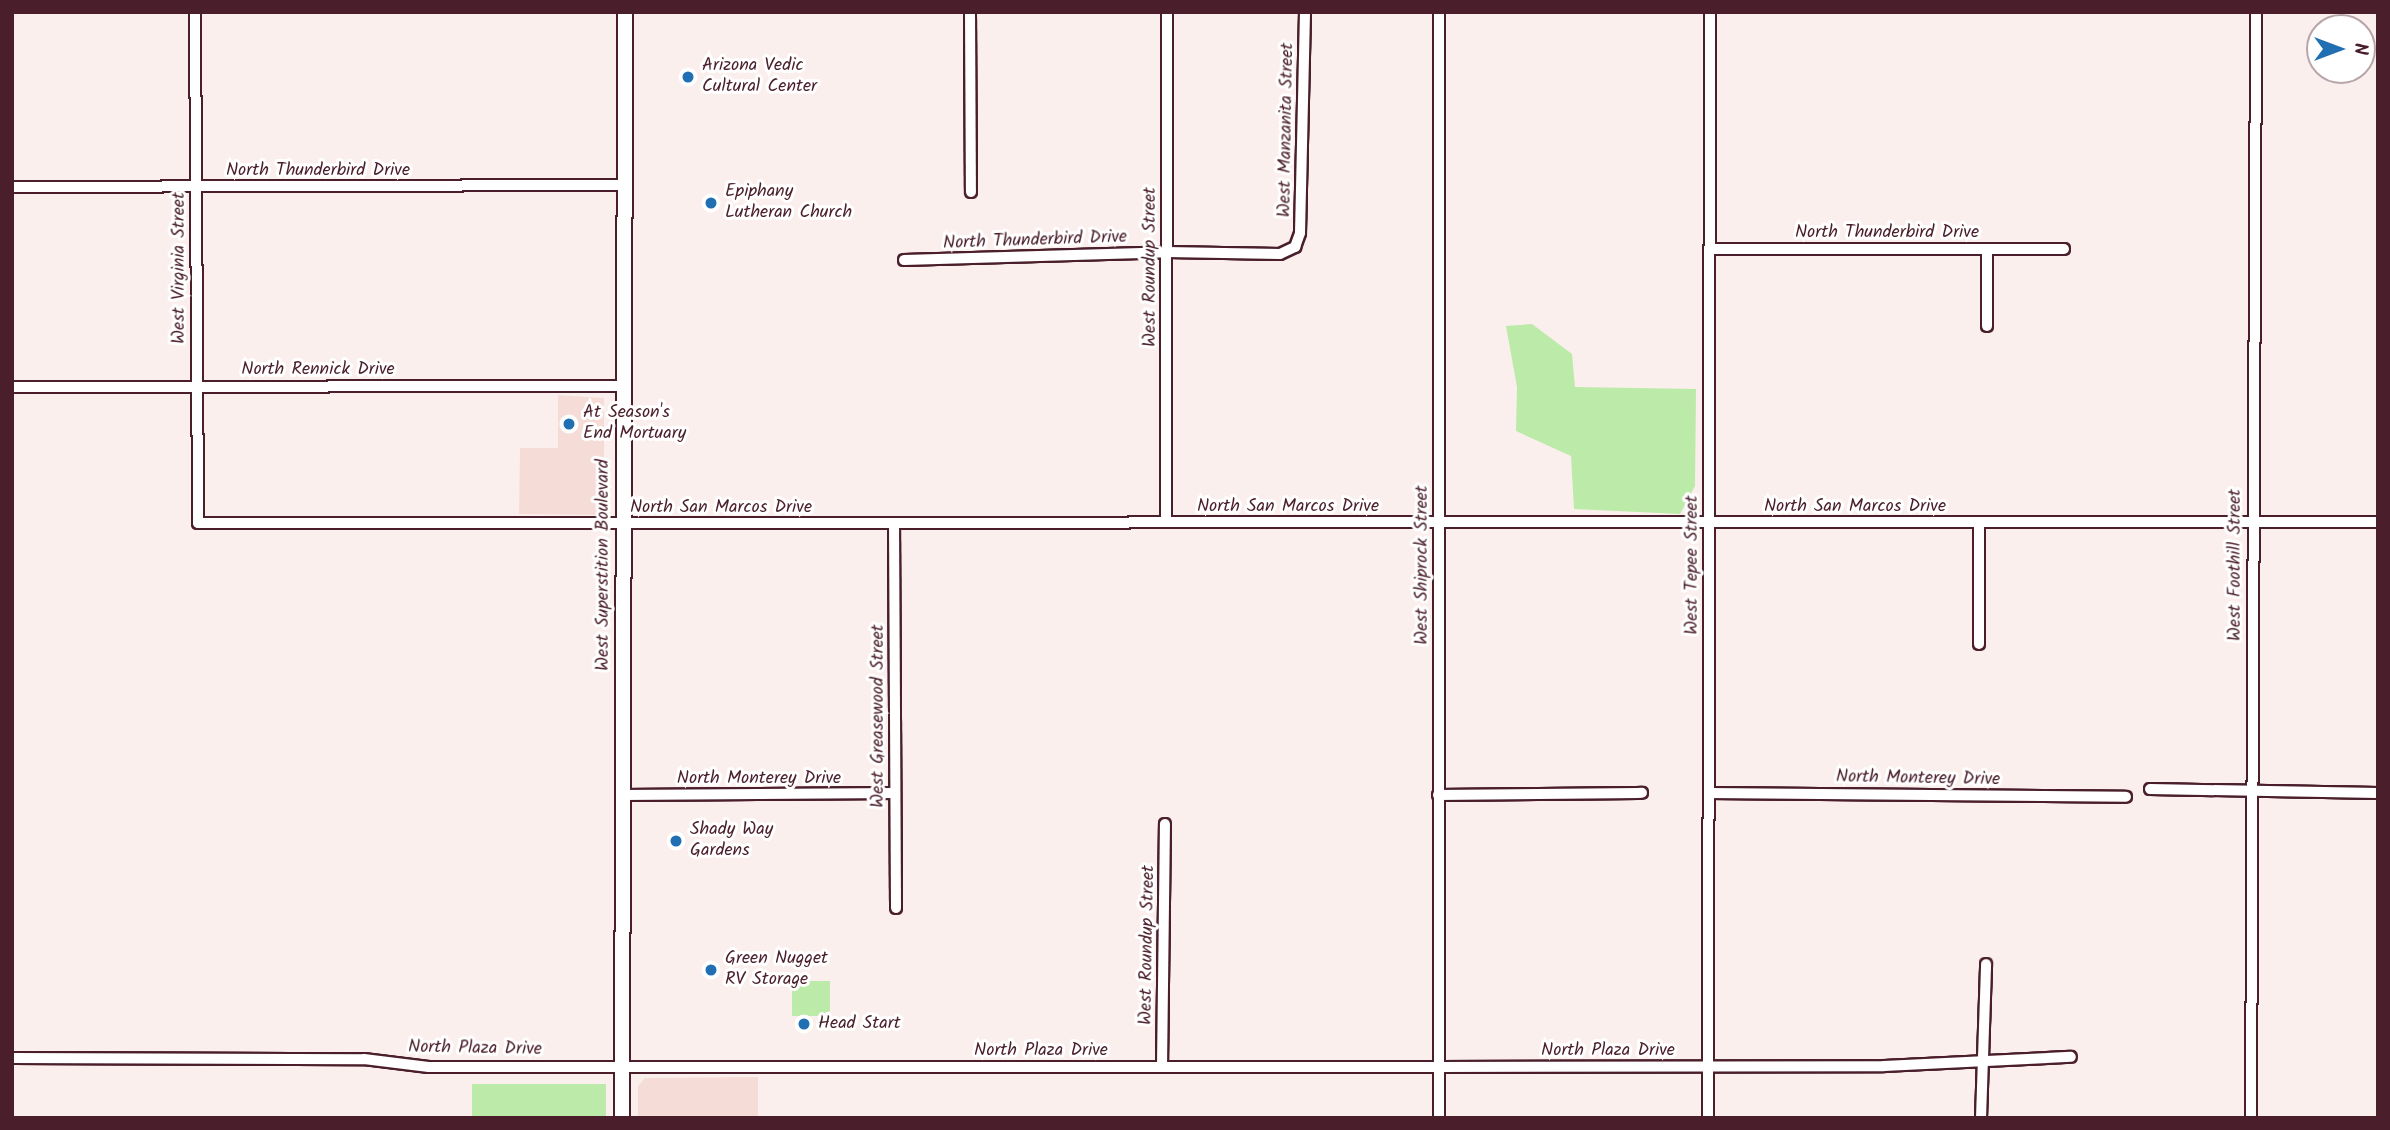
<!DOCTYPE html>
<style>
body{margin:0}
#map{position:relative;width:2390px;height:1130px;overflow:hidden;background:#fbefed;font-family:Kalam,sans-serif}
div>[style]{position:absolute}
.built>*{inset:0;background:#f6dcd7}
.green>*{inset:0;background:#bceaa8;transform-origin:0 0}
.roads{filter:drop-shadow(2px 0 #4a1f2b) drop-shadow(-2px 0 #4a1f2b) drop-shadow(0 2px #4a1f2b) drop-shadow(0 -2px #4a1f2b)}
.minor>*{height:10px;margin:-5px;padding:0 5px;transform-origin:5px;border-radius:5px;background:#fff}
.secondary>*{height:14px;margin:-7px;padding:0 7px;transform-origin:7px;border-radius:7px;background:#fff}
.dots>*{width:19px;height:19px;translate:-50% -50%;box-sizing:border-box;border:4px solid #fff;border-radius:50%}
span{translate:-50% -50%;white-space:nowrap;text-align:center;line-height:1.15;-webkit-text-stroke:6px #fff;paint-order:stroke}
.poi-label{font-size:18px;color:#4a1f2b}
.left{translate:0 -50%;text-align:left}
.street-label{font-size:18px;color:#4a1f2b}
.frame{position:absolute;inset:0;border:14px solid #4a1f2b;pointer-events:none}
.north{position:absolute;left:2306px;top:14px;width:70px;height:70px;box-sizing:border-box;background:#fff;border:2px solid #b7a5aa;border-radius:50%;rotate:90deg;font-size:19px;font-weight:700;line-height:28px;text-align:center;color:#4a1f2b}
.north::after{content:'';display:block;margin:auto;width:24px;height:32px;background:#1f6fb2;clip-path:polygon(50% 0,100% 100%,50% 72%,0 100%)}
</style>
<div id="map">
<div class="built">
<i style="clip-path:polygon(558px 395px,604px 398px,604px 511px,600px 515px,519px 514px,520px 448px,558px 448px)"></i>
<i style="clip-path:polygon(758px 1077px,758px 1118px,638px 1118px,638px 1086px,645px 1078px)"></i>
</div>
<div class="green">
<i style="clip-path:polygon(1532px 324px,1572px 354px,1575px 387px,1696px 389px,1695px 486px,1680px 514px,1574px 509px,1571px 456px,1516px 431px,1517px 387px,1506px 326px)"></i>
<i style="clip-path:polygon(792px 981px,830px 981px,830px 1011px,817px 1016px,792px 1016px)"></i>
<i style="left:472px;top:1084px;width:134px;height:34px"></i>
</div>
<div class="roads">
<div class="minor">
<i style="left:195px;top:12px;width:511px;rotate:89.66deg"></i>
<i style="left:198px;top:523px;width:2180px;rotate:-0.03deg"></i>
<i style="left:970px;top:12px;width:180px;rotate:89.7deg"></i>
<i style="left:1439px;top:12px;width:1106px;rotate:90deg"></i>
<i style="left:12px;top:187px;width:612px;rotate:-0.19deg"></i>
<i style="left:1710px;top:249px;width:354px"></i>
<i style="left:904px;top:260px;width:263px;rotate:-1.7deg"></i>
<i style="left:1167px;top:252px;width:113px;rotate:1deg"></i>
<i style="left:1280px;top:254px;width:17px;rotate:-25deg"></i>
<i style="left:1295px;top:247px;width:15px;rotate:-70deg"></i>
<i style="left:1300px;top:233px;width:221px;rotate:-88.7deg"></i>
<i style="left:1987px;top:326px;width:77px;rotate:-90deg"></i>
<i style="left:12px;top:387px;width:612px;rotate:-0.09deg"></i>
<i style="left:1166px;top:522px;width:510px;rotate:-89.89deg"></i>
<i style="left:894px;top:523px;width:385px;rotate:89.7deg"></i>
<i style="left:1979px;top:644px;width:121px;rotate:-90deg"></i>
<i style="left:2150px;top:789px;width:228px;rotate:1deg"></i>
<i style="left:1709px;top:793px;width:417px;rotate:0.5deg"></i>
<i style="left:623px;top:795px;width:272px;rotate:-0.4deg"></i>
<i style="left:1438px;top:795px;width:204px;rotate:-0.6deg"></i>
<i style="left:12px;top:1058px;width:352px;rotate:0.2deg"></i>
<i style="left:364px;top:1059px;width:65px;rotate:7deg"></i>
<i style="left:429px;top:1067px;width:1009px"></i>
<i style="left:1438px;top:1067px;width:446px;rotate:-0.1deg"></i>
<i style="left:1884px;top:1066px;width:187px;rotate:-2.8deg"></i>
<i style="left:1162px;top:1067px;width:243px;rotate:-89.3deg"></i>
<i style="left:1708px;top:1118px;width:1106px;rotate:-89.9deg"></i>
<i style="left:1981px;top:1118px;width:154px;rotate:-88.1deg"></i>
<i style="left:2251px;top:1118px;width:1106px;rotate:-89.74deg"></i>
</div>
<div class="secondary">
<i style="left:622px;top:1118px;width:1106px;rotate:-89.84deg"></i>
</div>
</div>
<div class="dots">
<i style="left:688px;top:77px;background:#1f6fb2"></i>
<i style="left:711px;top:203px;background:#1f6fb2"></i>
<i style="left:569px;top:424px;background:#1f6fb2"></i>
<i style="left:676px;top:841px;background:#1f6fb2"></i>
<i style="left:711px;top:970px;background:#1f6fb2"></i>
<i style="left:804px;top:1024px;background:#1f6fb2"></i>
</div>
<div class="poi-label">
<span class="left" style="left:702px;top:77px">Arizona Vedic<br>Cultural Center</span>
<span class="left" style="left:725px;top:203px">Epiphany<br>Lutheran Church</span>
<span class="left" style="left:583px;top:424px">At Season's<br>End Mortuary</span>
<span class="left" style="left:690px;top:841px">Shady Way<br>Gardens</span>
<span class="left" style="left:725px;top:970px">Green Nugget<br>RV Storage</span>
<span class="left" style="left:818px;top:1024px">Head Start</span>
</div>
<div class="street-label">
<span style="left:1287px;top:130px;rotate:-89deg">West Manzanita Street</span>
<span style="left:318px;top:171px">North Thunderbird Drive</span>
<span style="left:1887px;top:233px">North Thunderbird Drive</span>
<span style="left:1035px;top:241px;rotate:-2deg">North Thunderbird Drive</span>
<span style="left:1151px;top:267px;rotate:-90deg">West Roundup Street</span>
<span style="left:180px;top:268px;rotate:-90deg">West Virginia Street</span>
<span style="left:318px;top:370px">North Rennick Drive</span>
<span style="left:1288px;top:507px">North San Marcos Drive</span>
<span style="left:1855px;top:507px">North San Marcos Drive</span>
<span style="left:721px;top:508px">North San Marcos Drive</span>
<span style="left:604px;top:565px;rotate:-90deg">West Superstition Boulevard</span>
<span style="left:1423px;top:565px;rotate:-90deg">West Shiprock Street</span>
<span style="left:1693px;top:565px;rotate:-90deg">West Tepee Street</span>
<span style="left:2236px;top:565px;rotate:-90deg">West Foothill Street</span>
<span style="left:879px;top:716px;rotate:-90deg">West Greasewood Street</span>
<span style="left:759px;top:779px">North Monterey Drive</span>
<span style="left:1918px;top:779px;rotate:1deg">North Monterey Drive</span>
<span style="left:1148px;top:945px;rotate:-89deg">West Roundup Street</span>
<span style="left:475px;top:1049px;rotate:1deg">North Plaza Drive</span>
<span style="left:1041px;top:1051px">North Plaza Drive</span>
<span style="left:1608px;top:1051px">North Plaza Drive</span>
</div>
<div class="frame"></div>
<div class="north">N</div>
</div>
